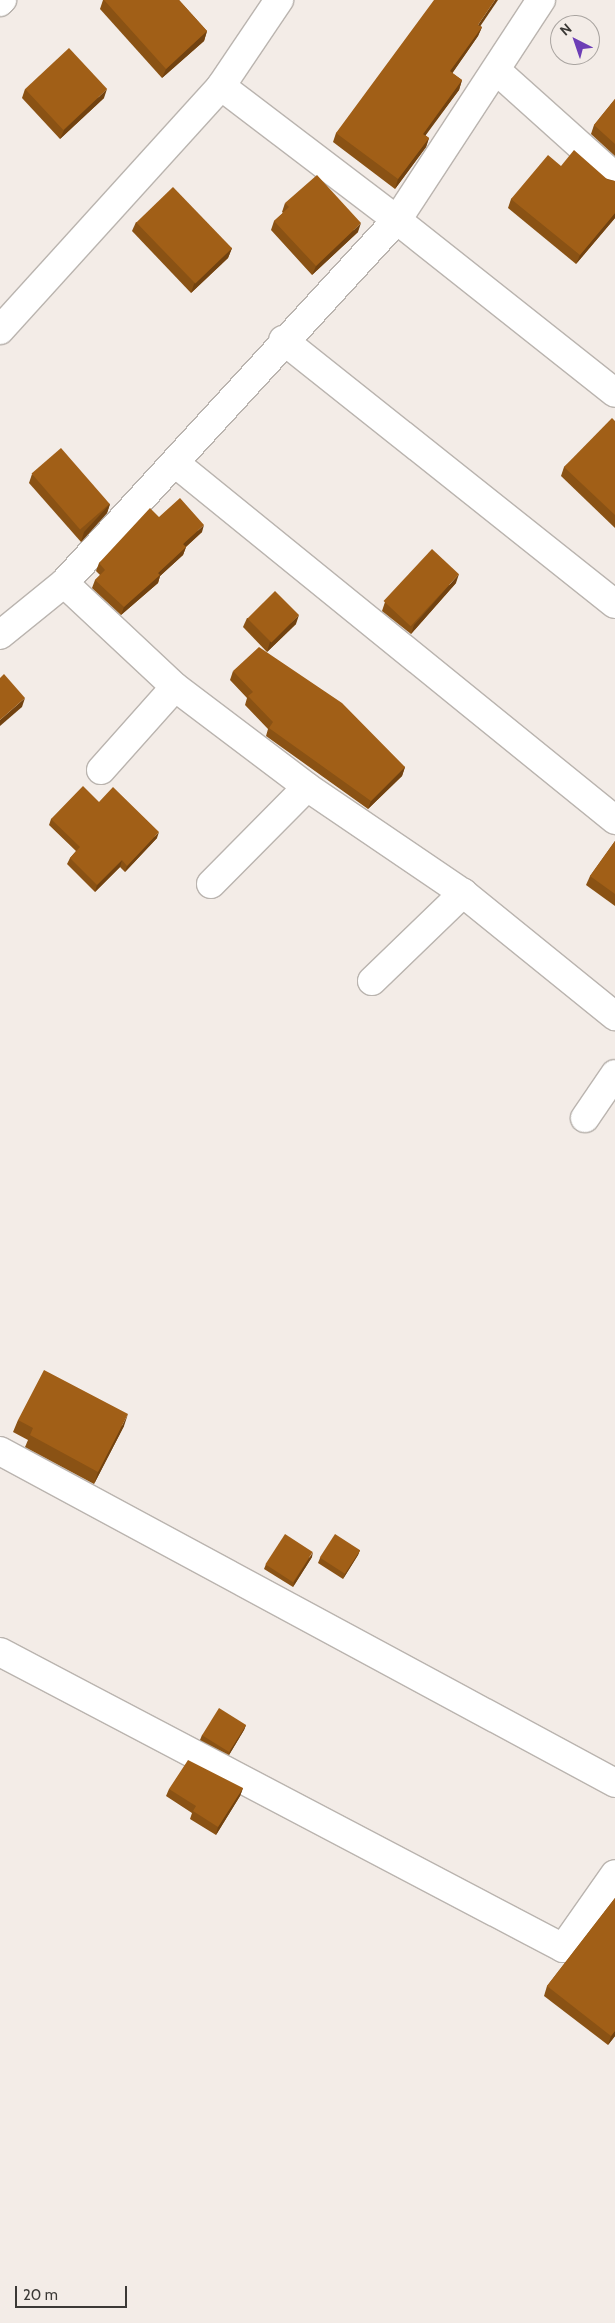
<!DOCTYPE html>
<style>
body{margin:0}
#map{position:relative;width:615px;height:2323px;overflow:hidden;background:#f3ece7;font-family:Cabin,sans-serif}
div>[style]{position:absolute}
.roads{filter:drop-shadow(1px 0 #bab4af) drop-shadow(-1px 0 #bab4af) drop-shadow(0 1px #bab4af) drop-shadow(0 -1px #bab4af)}
.street>*{height:28px;margin:-14px;padding:0 14px;transform-origin:14px;border-radius:14px;background:#fff}
.secondary>*{height:28px;margin:-14px;padding:0 14px;transform-origin:14px;border-radius:14px;background:#fff}
.wall>*{inset:0;background:#8a5214}
.shaded-wall>*{inset:0;background:#714210}
.building>*{inset:0;background:#a15f17;transform-origin:0 0}
span{translate:-50% -50%;white-space:nowrap;text-align:center;line-height:1.15;-webkit-text-stroke:5px #f3ece7;paint-order:stroke}
.north{position:absolute;left:550px;top:15px;width:50px;height:50px;box-sizing:border-box;background:#f3ece7;border:1px solid #a9a4a0;border-radius:50%;rotate:319deg;font-size:14px;font-weight:700;line-height:20px;text-align:center;color:#3b3936}
.north::after{content:'';display:block;margin:auto;width:18px;height:22px;background:#6d3eb6;clip-path:polygon(50% 0,100% 100%,50% 72%,0 100%)}
.scale{position:absolute;left:15px;top:2286px;width:112px;height:22px;box-sizing:border-box;border:2px solid #3b3936;border-top:0;padding-left:6px;font-size:15px;line-height:18px;white-space:nowrap;color:#3b3936;-webkit-text-stroke:4px #f3ece7;paint-order:stroke}
</style>
<div id="map">
<div class="roads">
<div class="street">
<i style="left:0;top:2px;width:3px;rotate:-45deg"></i>
<i style="left:497px;top:71px;width:159px;rotate:41.9deg"></i>
<i style="left:221px;top:86px;width:221px;rotate:37.3deg"></i>
<i style="left:397px;top:220px;width:278px;rotate:38.4deg"></i>
<i style="left:283px;top:340px;width:424px;rotate:38.5deg"></i>
<i style="left:175px;top:463px;width:567px;rotate:39.05deg"></i>
<i style="left:64px;top:583px;width:152px;rotate:43.1deg"></i>
<i style="left:175px;top:687px;width:166px;rotate:37.1deg"></i>
<i style="left:307px;top:787px;width:189px;rotate:34.2deg"></i>
<i style="left:463px;top:893px;width:196px;rotate:39deg"></i>
<i style="left:0;top:635px;width:82px;rotate:-39.1deg"></i>
<i style="left:64px;top:583px;width:493px;rotate:-47.5deg"></i>
<i style="left:397px;top:220px;width:263px;rotate:-56.8deg"></i>
<i style="left:101px;top:770px;width:111px;rotate:-48.3deg"></i>
<i style="left:211px;top:884px;width:136px;rotate:-45.3deg"></i>
<i style="left:372px;top:981px;width:127px;rotate:-44deg"></i>
<i style="left:585px;top:1118px;width:53px;rotate:-55.7deg"></i>
<i style="left:0;top:1451px;width:699px;rotate:28.36deg"></i>
<i style="left:0;top:1652px;width:636px;rotate:27.73deg"></i>
<i style="left:563px;top:1948px;width:90px;rotate:-54.9deg"></i>
</div>
<div class="secondary">
<i style="left:0;top:330px;width:329px;rotate:-47.8deg"></i>
<i style="left:221px;top:86px;width:104px;rotate:-56deg"></i>
</div>
</div>
<div class="wall">
<i style="clip-path:polygon(103px 0,179px 0,207px 31px,204px 41px,162px 78px,100px 9px)"></i>
<i style="clip-path:polygon(480px 26px,482px 27px,478px 36px,452px 73px,462px 80px,459px 90px,425px 135px,429px 138px,426px 147px,395px 189px,333px 142px,336px 133px)"></i>
<i style="clip-path:polygon(25px 89px,104px 98px,60px 139px,22px 98px)"></i>
<i style="clip-path:polygon(615px 99px,615px 156px,591px 134px,594px 125px)"></i>
<i style="clip-path:polygon(561px 166px,615px 181px,615px 218px,576px 264px,508px 208px,511px 199px)"></i>
<i style="clip-path:polygon(285px 203px,358px 232px,312px 275px,271px 230px,274px 221px,283px 213px,282px 212px)"></i>
<i style="clip-path:polygon(136px 222px,232px 248px,228px 258px,191px 293px,132px 231px)"></i>
<i style="clip-path:polygon(615px 421px,615px 528px,561px 476px,564px 467px)"></i>
<i style="clip-path:polygon(32px 474px,110px 504px,107px 513px,81px 542px,29px 483px)"></i>
<i style="clip-path:polygon(159px 517px,202px 532px,186px 547px,183px 555px,160px 576px,158px 583px,121px 615px,92px 588px,95px 580px,100px 575px,96px 571px,99px 563px)"></i>
<i style="clip-path:polygon(456px 583px,411px 634px,382px 611px,385px 602px)"></i>
<i style="clip-path:polygon(247px 618px,296px 624px,267px 652px,243px 627px)"></i>
<i style="clip-path:polygon(233px 671px,405px 767px,402px 776px,368px 809px,266px 736px,268px 729px,245px 705px,247px 698px,230px 680px)"></i>
<i style="clip-path:polygon(99px 802px,157px 838px,125px 872px,120px 867px,95px 892px,67px 864px,70px 858px,76px 851px,49px 825px,51px 819px)"></i>
<i style="clip-path:polygon(615px 841px,615px 906px,586px 885px,590px 876px)"></i>
<i style="clip-path:polygon(18px 1420px,124px 1426px,94px 1484px,25px 1447px,28px 1440px,13px 1432px)"></i>
<i style="clip-path:polygon(360px 1550px,358px 1555px,343px 1579px,318px 1563px,320px 1558px)"></i>
<i style="clip-path:polygon(312px 1557px,293px 1587px,264px 1569px,266px 1564px)"></i>
<i style="clip-path:polygon(246px 1725px,244px 1730px,229px 1755px,200px 1740px,202px 1735px)"></i>
<i style="clip-path:polygon(243px 1788px,240px 1796px,216px 1835px,190px 1819px,192px 1813px,166px 1796px,169px 1789px)"></i>
<i style="clip-path:polygon(615px 1898px,615px 2036px,608px 2045px,544px 1996px,547px 1986px)"></i>
</div>
<div class="shaded-wall">
<i style="clip-path:polygon(495px 0,498px 0,475px 34px,478px 25px)"></i>
<i style="clip-path:polygon(482px 27px,478px 36px,447px 81px,450px 71px)"></i>
<i style="clip-path:polygon(207px 31px,204px 41px,162px 78px,166px 69px)"></i>
<i style="clip-path:polygon(462px 80px,459px 90px,420px 143px,423px 134px)"></i>
<i style="clip-path:polygon(107px 89px,104px 98px,60px 139px,64px 130px)"></i>
<i style="clip-path:polygon(429px 138px,426px 147px,395px 189px,398px 179px)"></i>
<i style="clip-path:polygon(615px 213px,615px 218px,576px 264px,580px 255px)"></i>
<i style="clip-path:polygon(361px 223px,358px 232px,312px 275px,316px 266px)"></i>
<i style="clip-path:polygon(232px 248px,228px 258px,191px 293px,194px 284px)"></i>
<i style="clip-path:polygon(110px 504px,107px 513px,81px 542px,84px 532px)"></i>
<i style="clip-path:polygon(204px 525px,202px 532px,180px 552px,183px 544px)"></i>
<i style="clip-path:polygon(186px 547px,183px 555px,160px 576px,158px 583px,121px 615px,124px 607px,158px 573px)"></i>
<i style="clip-path:polygon(459px 574px,456px 583px,411px 634px,414px 625px)"></i>
<i style="clip-path:polygon(299px 615px,296px 624px,267px 652px,270px 642px)"></i>
<i style="clip-path:polygon(25px 698px,22px 707px,0 726px,0 720px)"></i>
<i style="clip-path:polygon(405px 767px,402px 776px,368px 809px,371px 801px)"></i>
<i style="clip-path:polygon(159px 832px,157px 838px,125px 872px,127px 866px)"></i>
<i style="clip-path:polygon(122px 860px,120px 867px,95px 892px,97px 885px)"></i>
<i style="clip-path:polygon(128px 1414px,124px 1426px,94px 1484px,98px 1472px)"></i>
<i style="clip-path:polygon(360px 1550px,358px 1555px,343px 1579px,345px 1574px)"></i>
<i style="clip-path:polygon(313px 1552px,312px 1557px,293px 1587px,294px 1582px)"></i>
<i style="clip-path:polygon(246px 1725px,244px 1730px,229px 1755px,230px 1750px)"></i>
<i style="clip-path:polygon(243px 1788px,240px 1796px,216px 1835px,218px 1827px)"></i>
<i style="clip-path:polygon(615px 2031px,615px 2036px,608px 2045px,611px 2036px)"></i>
</div>
<div class="building">
<i style="clip-path:polygon(104px 0,179px 0,207px 31px,166px 69px)"></i>
<i style="clip-path:polygon(434px 0,495px 0,478px 25px,482px 27px,450px 71px,462px 80px,423px 134px,429px 138px,398px 179px,336px 133px)"></i>
<i style="left:69px;top:48px;width:56px;height:60px;rotate:47deg"></i>
<i style="clip-path:polygon(615px 99px,615px 144px,594px 125px)"></i>
<i style="clip-path:polygon(574px 150px,608px 180px,615px 181px,615px 213px,580px 255px,511px 199px,548px 155px,561px 166px)"></i>
<i style="clip-path:polygon(317px 175px,361px 223px,316px 266px,274px 221px,289px 207px,285px 203px)"></i>
<i style="left:173px;top:187px;width:85px;height:51px;rotate:46deg"></i>
<i style="clip-path:polygon(612px 418px,615px 421px,615px 515px,564px 467px)"></i>
<i style="left:61px;top:448px;width:74px;height:39px;rotate:49deg"></i>
<i style="clip-path:polygon(180px 498px,204px 525px,183px 544px,186px 547px,158px 573px,160px 575px,124px 607px,95px 580px,105px 570px,99px 563px,150px 508px,159px 517px)"></i>
<i style="left:432px;top:549px;width:37px;height:71px;rotate:43deg"></i>
<i style="left:275px;top:591px;width:34px;height:39px;rotate:45deg"></i>
<i style="clip-path:polygon(259px 647px,342px 703px,405px 767px,371px 801px,269px 728px,273px 722px,248px 696px,253px 692px,233px 671px)"></i>
<i style="clip-path:polygon(4px 674px,25px 698px,0 720px,0 678px)"></i>
<i style="clip-path:polygon(83px 786px,99px 802px,113px 787px,159px 832px,127px 866px,122px 860px,97px 885px,70px 858px,80px 847px,51px 819px)"></i>
<i style="clip-path:polygon(615px 841px,615px 894px,590px 876px)"></i>
<i style="clip-path:polygon(44px 1370px,128px 1414px,98px 1472px,30px 1435px,33px 1428px,18px 1420px)"></i>
<i style="left:285px;top:1534px;width:33px;height:36px;rotate:33deg"></i>
<i style="left:335px;top:1534px;width:30px;height:28px;rotate:33deg"></i>
<i style="left:219px;top:1708px;width:32px;height:32px;rotate:32deg"></i>
<i style="clip-path:polygon(188px 1760px,243px 1788px,218px 1827px,193px 1811px,196px 1806px,169px 1789px)"></i>
<i style="clip-path:polygon(615px 1898px,615px 2031px,611px 2036px,547px 1986px)"></i>
</div>
<div class="north">N</div>
<div class="scale">20 m</div>
</div>
